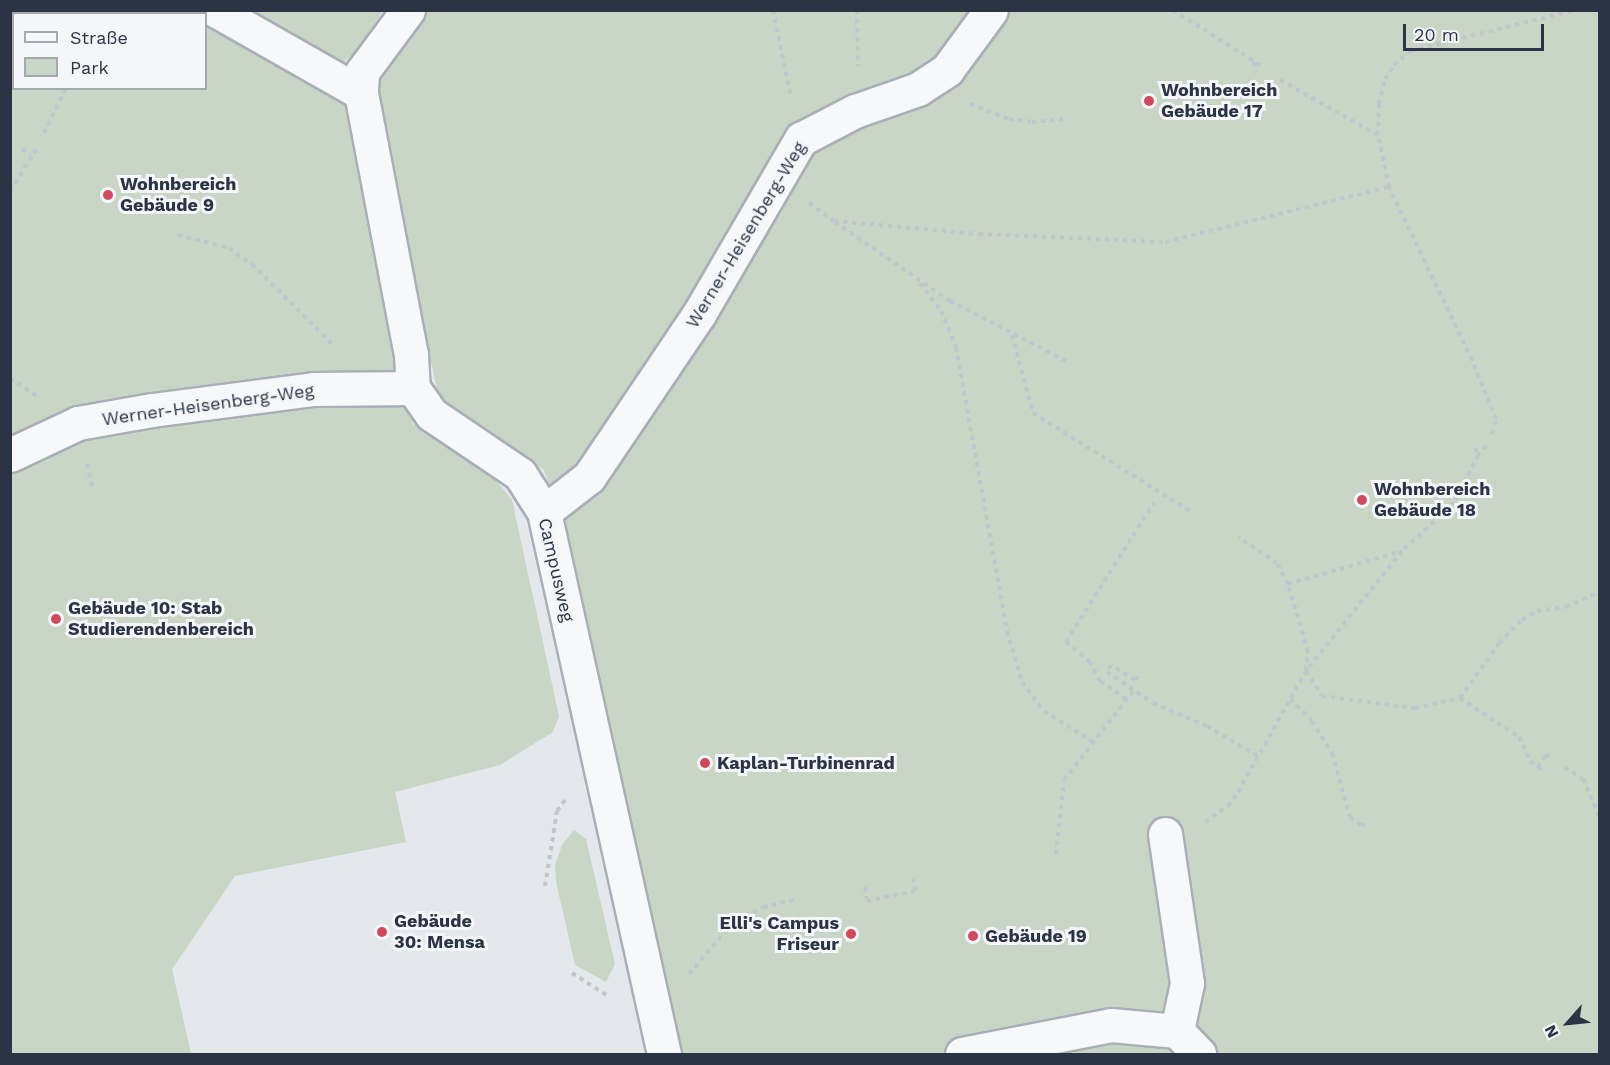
<!DOCTYPE html>
<meta charset="utf-8">
<style>
body{margin:0}
#map{position:relative;width:1610px;height:1065px;overflow:hidden;background:#e4e7ec;font-family:"Work Sans",sans-serif}
div>[style]{position:absolute}
.green>*{inset:0;background:#c9d6c5}
.path>*{height:4px;margin-top:-2px;transform-origin:0;background:repeating-linear-gradient(90deg,#c2c5cb 0 4.5px,transparent 0 9px)}
.roads{filter:drop-shadow(2px 0 #a9aeb7) drop-shadow(-2px 0 #a9aeb7) drop-shadow(0 2px #a9aeb7) drop-shadow(0 -2px #a9aeb7)}
.minor>*{height:33px;margin:-16.5px;padding:0 16.5px;transform-origin:16.5px;border-radius:16.5px;background:#f7f8fa}
.dots>*{width:16px;height:16px;translate:-50% -50%;box-sizing:border-box;border:3px solid #f4f6f9;border-radius:50%}
span{translate:-50% -50%;white-space:nowrap;text-align:center;line-height:1.15;-webkit-text-stroke:6px #f4f6f9;paint-order:stroke}
.poi-label{font-size:18px;color:#2b3445;font-weight:700}
.left{translate:0 -50%;text-align:left}
.right{translate:-100% -50%;text-align:right}
.street-label{font-size:18px;color:#2b3445}
.frame{position:absolute;inset:0;border:12px solid #2b3445;pointer-events:none}
.legend{position:absolute;left:12px;top:12px;width:195px;height:78px;box-sizing:border-box;background:#f4f6f9;border:2px solid #a4a8b1;margin:0;padding:8px 10px;list-style:none;font-size:18px;color:#2b3445}
.legend li{display:flex;align-items:center;gap:12px;height:30px}
.legend b{width:30px;border:2px solid #a4a8b1}
.north{position:absolute;left:1538px;top:993px;width:60px;height:60px;-webkit-text-stroke:4px #f4f6f9;paint-order:stroke;rotate:243deg;font-size:16px;font-weight:700;line-height:24px;text-align:center;color:#2b3445}
.north::after{content:'';display:block;margin:auto;width:21px;height:27px;background:#2b3445;clip-path:polygon(50% 0,100% 100%,50% 72%,0 100%)}
.scale{position:absolute;left:1403px;top:24px;width:141px;height:27px;box-sizing:border-box;border:3px solid #2b3445;border-top:0;padding-left:8px;font-size:18px;line-height:21px;white-space:nowrap;color:#2b3445;-webkit-text-stroke:4px #f4f6f9;paint-order:stroke}
</style>
<div id="map">
<div class="green">
<i style="clip-path:polygon(evenodd,10px 11px,383px 11px,354px 53px,337px 67px,413px 424px,489px 472px,512px 500px,559px 716px,553px 732px,500px 765px,395px 792px,406px 842px,235px 876px,172px 969px,191px 1054px,11px 1054px,10px 11px,14px 14px,206px 14px,206px 88px,14px 88px,14px 14px)"></i>
<i style="clip-path:polygon(427px 11px,1599px 11px,1599px 1054px,678px 1054px,568px 543px,544px 470px,453px 412px,437px 390px,374px 89px,380px 73px)"></i>
<i style="clip-path:polygon(574px 830px,586px 839px,615px 964px,606px 982px,575px 965px,556px 882px,555px 865px,562px 845px)"></i>
</div>
<div class="path">
<i style="left:773px;top:10px;width:90px;rotate:78.4deg"></i>
<i style="left:857px;top:10px;width:56px;rotate:89deg"></i>
<i style="left:1173px;top:10px;width:107px;rotate:32.3deg"></i>
<i style="left:94px;top:14px;width:4px;rotate:-76deg"></i>
<i style="left:1254px;top:62px;width:11px;rotate:80deg"></i>
<i style="left:1280px;top:80px;width:112px;rotate:29.3deg"></i>
<i style="left:970px;top:104px;width:42px;rotate:21deg"></i>
<i style="left:1009px;top:119px;width:23px;rotate:7deg"></i>
<i style="left:1032px;top:122px;width:34px;rotate:-5deg"></i>
<i style="left:44px;top:133px;width:50px;rotate:-63.9deg"></i>
<i style="left:22px;top:149px;width:11px;rotate:34deg"></i>
<i style="left:10px;top:191px;width:51px;rotate:-57.9deg"></i>
<i style="left:809px;top:203px;width:31px;rotate:36deg"></i>
<i style="left:834px;top:221px;width:146px;rotate:5.1deg"></i>
<i style="left:979px;top:234px;width:186px;rotate:2.5deg"></i>
<i style="left:1165px;top:242px;width:231px;rotate:-13.8deg"></i>
<i style="left:835px;top:222px;width:140px;rotate:34.5deg"></i>
<i style="left:950px;top:301px;width:131px;rotate:27.3deg"></i>
<i style="left:178px;top:235px;width:53px;rotate:14.3deg"></i>
<i style="left:229px;top:248px;width:28px;rotate:35deg"></i>
<i style="left:252px;top:264px;width:117px;rotate:45deg"></i>
<i style="left:920px;top:283px;width:35px;rotate:53deg"></i>
<i style="left:941px;top:311px;width:39px;rotate:67deg"></i>
<i style="left:956px;top:347px;width:289px;rotate:79.8deg"></i>
<i style="left:1007px;top:631px;width:53px;rotate:73.6deg"></i>
<i style="left:1022px;top:682px;width:36px;rotate:53deg"></i>
<i style="left:1044px;top:711px;width:58px;rotate:32.3deg"></i>
<i style="left:1012px;top:335px;width:81px;rotate:74.9deg"></i>
<i style="left:1033px;top:413px;width:189px;rotate:32deg"></i>
<i style="left:10px;top:378px;width:32px;rotate:34deg"></i>
<i style="left:1492px;top:434px;width:16px;rotate:-75deg"></i>
<i style="left:1496px;top:419px;width:64px;rotate:-112.1deg"></i>
<i style="left:1472px;top:360px;width:192px;rotate:-115.6deg"></i>
<i style="left:1389px;top:187px;width:53px;rotate:-101.9deg"></i>
<i style="left:1378px;top:135px;width:31px;rotate:-88deg"></i>
<i style="left:1379px;top:104px;width:26px;rotate:-77deg"></i>
<i style="left:1385px;top:79px;width:17px;rotate:-57deg"></i>
<i style="left:1394px;top:65px;width:21px;rotate:-41deg"></i>
<i style="left:1410px;top:51px;width:171px;rotate:-13.9deg"></i>
<i style="left:1486px;top:446px;width:12px;rotate:132deg"></i>
<i style="left:1478px;top:455px;width:54px;rotate:116.6deg"></i>
<i style="left:1454px;top:503px;width:71px;rotate:137.3deg"></i>
<i style="left:1402px;top:551px;width:154px;rotate:128.7deg"></i>
<i style="left:1306px;top:671px;width:30px;rotate:57deg"></i>
<i style="left:1322px;top:696px;width:94px;rotate:7.4deg"></i>
<i style="left:1415px;top:708px;width:46px;rotate:-12.5deg"></i>
<i style="left:1460px;top:698px;width:71px;rotate:33.5deg"></i>
<i style="left:1519px;top:737px;width:26px;rotate:65deg"></i>
<i style="left:1530px;top:761px;width:10px;rotate:37deg"></i>
<i style="left:1538px;top:767px;width:15px;rotate:-58deg"></i>
<i style="left:1546px;top:754px;width:8px;rotate:30deg"></i>
<i style="left:1475px;top:448px;width:8px;rotate:67deg"></i>
<i style="left:87px;top:464px;width:27px;rotate:77deg"></i>
<i style="left:1288px;top:584px;width:119px;rotate:-16.1deg"></i>
<i style="left:1138px;top:676px;width:5px;rotate:127deg"></i>
<i style="left:1135px;top:680px;width:28px;rotate:-148deg"></i>
<i style="left:1111px;top:665px;width:8px;rotate:120deg"></i>
<i style="left:1107px;top:672px;width:55px;rotate:34deg"></i>
<i style="left:1153px;top:703px;width:59px;rotate:23.1deg"></i>
<i style="left:1207px;top:726px;width:59px;rotate:30.5deg"></i>
<i style="left:1460px;top:698px;width:67px;rotate:-54.7deg"></i>
<i style="left:1499px;top:643px;width:33px;rotate:-45deg"></i>
<i style="left:1522px;top:620px;width:17px;rotate:-31deg"></i>
<i style="left:1537px;top:611px;width:29px;rotate:-8deg"></i>
<i style="left:1566px;top:607px;width:37px;rotate:-24deg"></i>
<i style="left:1126px;top:699px;width:32px;rotate:-145deg"></i>
<i style="left:1100px;top:681px;width:21px;rotate:-118deg"></i>
<i style="left:1090px;top:662px;width:31px;rotate:-140deg"></i>
<i style="left:1066px;top:642px;width:165px;rotate:-57.8deg"></i>
<i style="left:1290px;top:699px;width:31px;rotate:45deg"></i>
<i style="left:1312px;top:721px;width:38px;rotate:58deg"></i>
<i style="left:1332px;top:753px;width:66px;rotate:74.3deg"></i>
<i style="left:1350px;top:817px;width:14px;rotate:36deg"></i>
<i style="left:1361px;top:825px;width:9px;rotate:-6deg"></i>
<i style="left:1538px;top:767px;width:9px;rotate:36deg"></i>
<i style="left:1565px;top:767px;width:22px;rotate:34deg"></i>
<i style="left:1583px;top:779px;width:43px;rotate:66.4deg"></i>
<i style="left:1205px;top:822px;width:28px;rotate:-35deg"></i>
<i style="left:1228px;top:806px;width:17px;rotate:-54deg"></i>
<i style="left:1238px;top:792px;width:139px;rotate:-60.7deg"></i>
<i style="left:1306px;top:671px;width:19px;rotate:-84deg"></i>
<i style="left:1308px;top:652px;width:71px;rotate:-106.4deg"></i>
<i style="left:1288px;top:584px;width:24px;rotate:-118deg"></i>
<i style="left:1277px;top:563px;width:47px;rotate:-146.3deg"></i>
<i style="left:1056px;top:854px;width:74px;rotate:-83.8deg"></i>
<i style="left:1064px;top:780px;width:114px;rotate:-52.1deg"></i>
<i style="left:545px;top:886px;width:76px;rotate:-80.9deg"></i>
<i style="left:557px;top:811px;width:14px;rotate:-54deg"></i>
<i style="left:865px;top:887px;width:12px;rotate:81deg"></i>
<i style="left:867px;top:901px;width:49px;rotate:-11.8deg"></i>
<i style="left:915px;top:891px;width:12px;rotate:-99deg"></i>
<i style="left:572px;top:973px;width:43px;rotate:32.6deg"></i>
<i style="left:689px;top:974px;width:63px;rotate:-49.5deg"></i>
<i style="left:730px;top:926px;width:38px;rotate:-30deg"></i>
<i style="left:763px;top:907px;width:36px;rotate:-13deg"></i>
</div>
<div class="roads">
<div class="minor">
<i style="left:215px;top:10px;width:168px;rotate:29.6deg"></i>
<i style="left:408px;top:10px;width:77px;rotate:126.6deg"></i>
<i style="left:362px;top:72px;width:21px;rotate:93deg"></i>
<i style="left:361px;top:93px;width:266px;rotate:79.2deg"></i>
<i style="left:411px;top:354px;width:34px;rotate:87deg"></i>
<i style="left:413px;top:388px;width:32px;rotate:55deg"></i>
<i style="left:431px;top:414px;width:107px;rotate:34deg"></i>
<i style="left:520px;top:474px;width:45px;rotate:57.7deg"></i>
<i style="left:544px;top:512px;width:555px;rotate:77.52deg"></i>
<i style="left:10px;top:455px;width:75px;rotate:-25.2deg"></i>
<i style="left:78px;top:423px;width:75px;rotate:-10deg"></i>
<i style="left:152px;top:410px;width:163px;rotate:-7.4deg"></i>
<i style="left:314px;top:389px;width:99px;rotate:-0.6deg"></i>
<i style="left:544px;top:512px;width:57px;rotate:-37.9deg"></i>
<i style="left:589px;top:477px;width:197px;rotate:-56deg"></i>
<i style="left:699px;top:314px;width:203px;rotate:-59.8deg"></i>
<i style="left:801px;top:139px;width:61px;rotate:-27.4deg"></i>
<i style="left:855px;top:111px;width:67px;rotate:-19.2deg"></i>
<i style="left:918px;top:89px;width:35px;rotate:-33deg"></i>
<i style="left:947px;top:70px;width:74px;rotate:-53.7deg"></i>
<i style="left:1165px;top:834px;width:151px;rotate:81.6deg"></i>
<i style="left:1187px;top:983px;width:49px;rotate:101.8deg"></i>
<i style="left:962px;top:1054px;width:152px;rotate:-11deg"></i>
<i style="left:1111px;top:1025px;width:66px;rotate:5.2deg"></i>
<i style="left:1177px;top:1031px;width:32px;rotate:46deg"></i>
</div>
</div>
<div class="dots">
<i style="left:1149px;top:101px;background:#d1495b"></i>
<i style="left:108px;top:195px;background:#d1495b"></i>
<i style="left:1362px;top:500px;background:#d1495b"></i>
<i style="left:56px;top:619px;background:#d1495b"></i>
<i style="left:705px;top:763px;background:#d1495b"></i>
<i style="left:382px;top:932px;background:#d1495b"></i>
<i style="left:851px;top:934px;background:#d1495b"></i>
<i style="left:973px;top:936px;background:#d1495b"></i>
</div>
<div class="poi-label">
<span class="left" style="left:1161px;top:101px">Wohnbereich<br>Gebäude 17</span>
<span class="left" style="left:120px;top:195px">Wohnbereich<br>Gebäude 9</span>
<span class="left" style="left:1374px;top:500px">Wohnbereich<br>Gebäude 18</span>
<span class="left" style="left:68px;top:619px">Gebäude 10: Stab<br>Studierendenbereich</span>
<span class="left" style="left:717px;top:763px">Kaplan-Turbinenrad</span>
<span class="left" style="left:394px;top:932px">Gebäude<br>30: Mensa</span>
<span class="right" style="left:839px;top:934px">Elli's Campus<br>Friseur</span>
<span class="left" style="left:985px;top:936px">Gebäude 19</span>
</div>
<div class="street-label">
<span style="left:746px;top:235px;rotate:-59deg">Werner-Heisenberg-Weg</span>
<span style="left:208px;top:405px;rotate:-8deg">Werner-Heisenberg-Weg</span>
<span style="left:556px;top:570px;rotate:77deg">Campusweg</span>
</div>
<div class="frame"></div>
<ul class="legend">
<li><b style="height:8px;background:#f7f8fa"></b>Straße</li>
<li><b style="height:16px;background:#c9d6c5"></b>Park</li>
</ul>
<div class="north">N</div>
<div class="scale">20 m</div>
</div>
